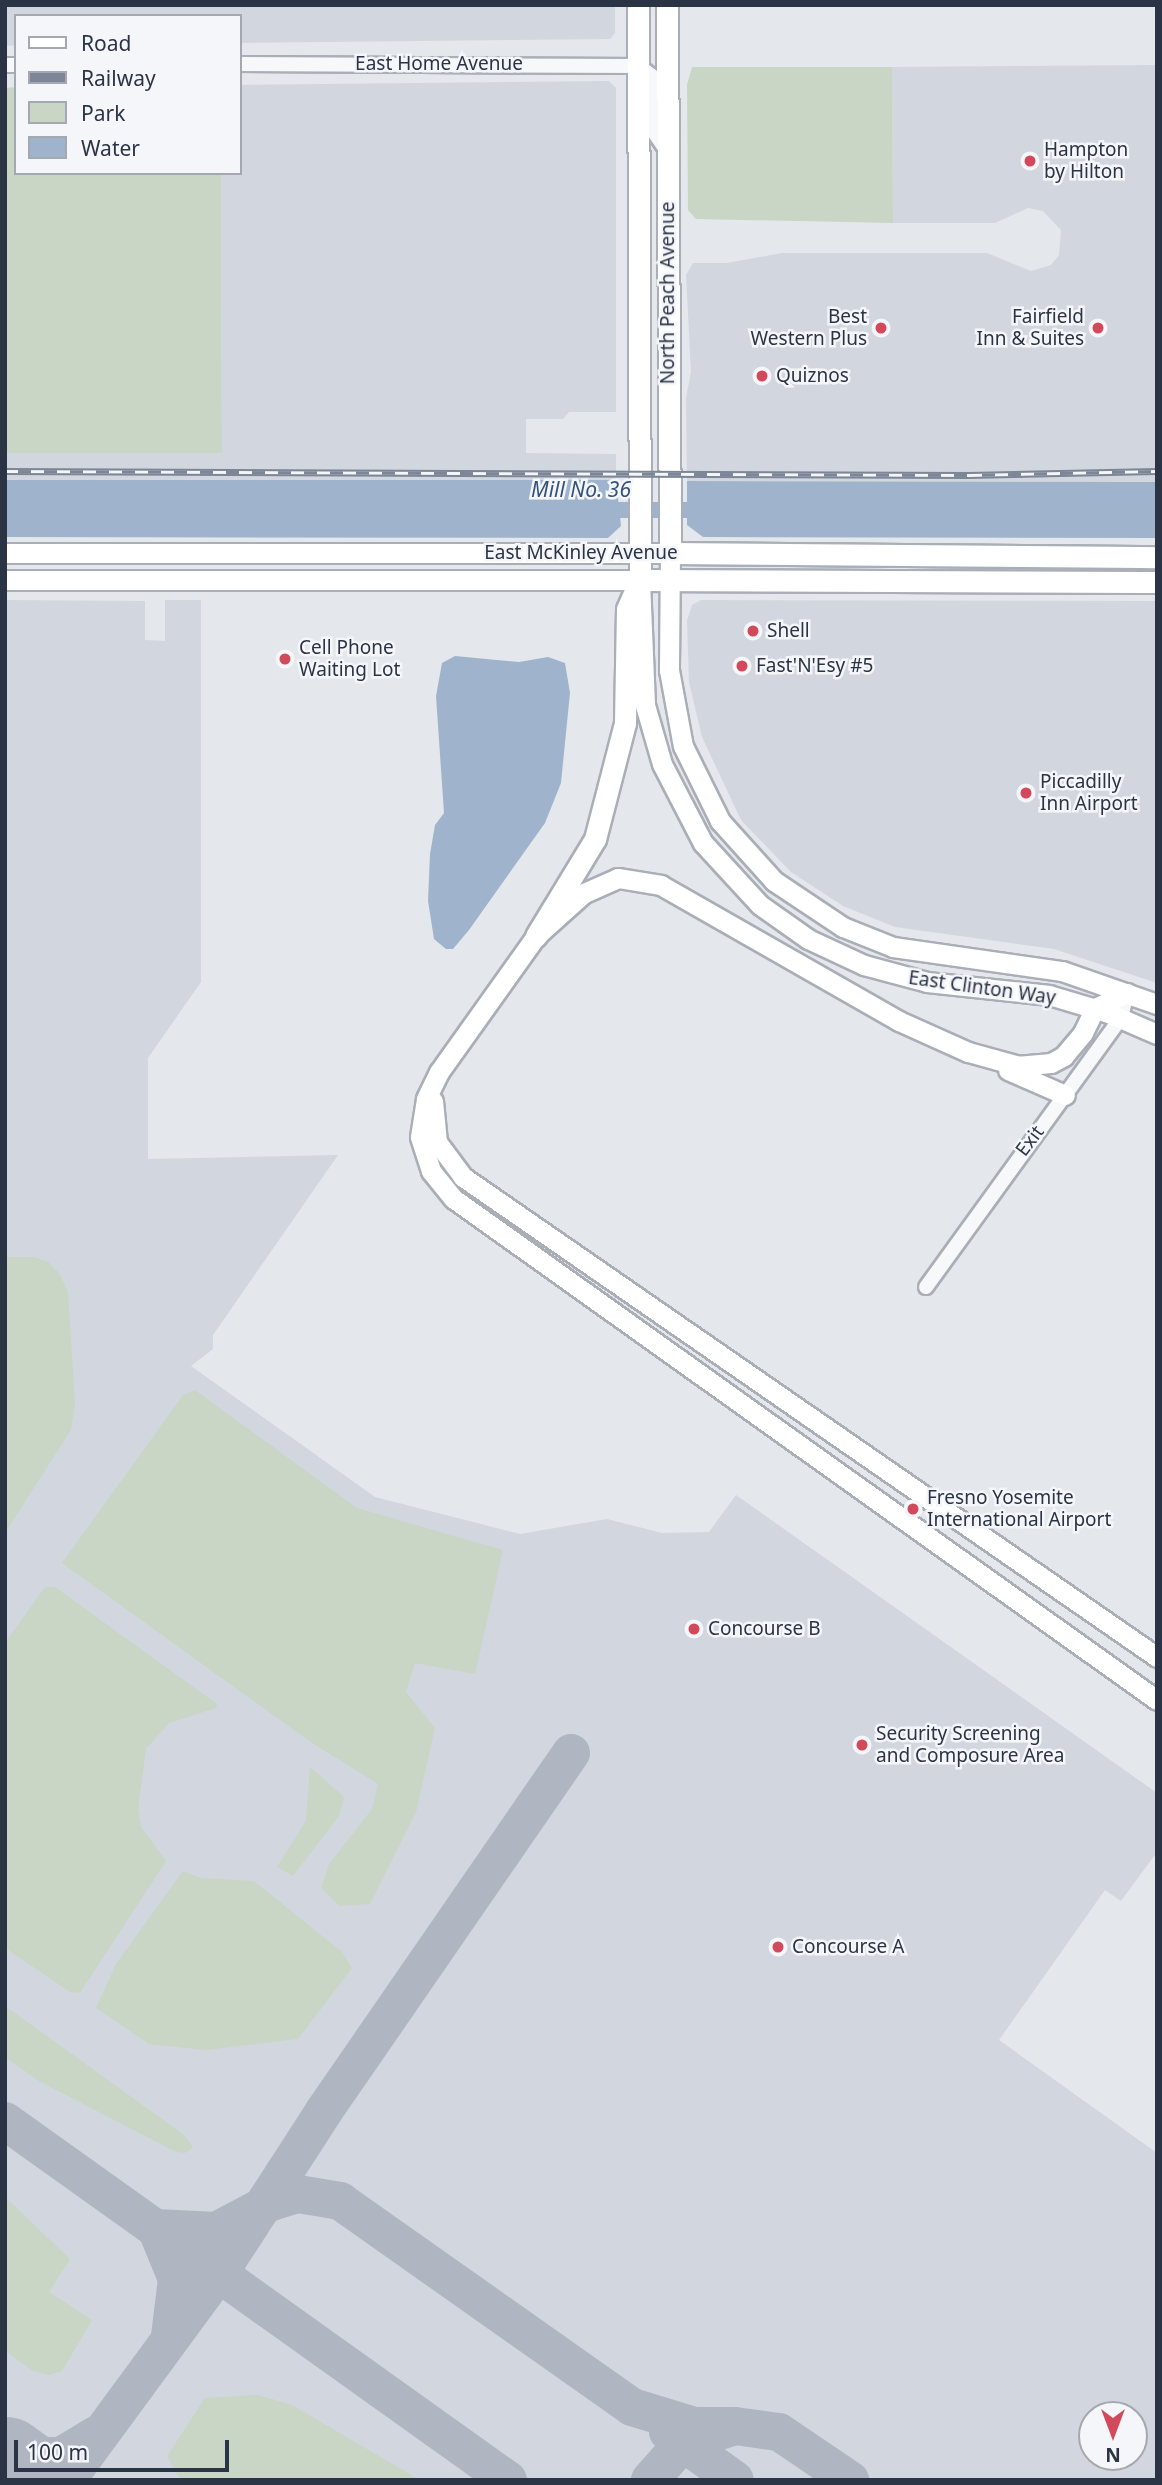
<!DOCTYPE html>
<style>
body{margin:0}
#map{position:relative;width:1162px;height:2485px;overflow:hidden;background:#e4e7ec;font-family:"Noto Sans",sans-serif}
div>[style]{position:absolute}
.built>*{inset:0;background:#d2d6de}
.green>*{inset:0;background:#c9d6c5}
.water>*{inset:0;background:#9fb4cc}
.canal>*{height:16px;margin:-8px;padding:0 8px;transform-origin:8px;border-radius:8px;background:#9fb4cc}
.taxiway>*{height:38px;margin:-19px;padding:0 19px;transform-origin:19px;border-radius:19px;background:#b0b6c1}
.runway>*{height:96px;margin:-48px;padding:0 48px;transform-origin:48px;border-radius:48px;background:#b0b6c1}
.roads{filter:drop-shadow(2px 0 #a9aeb7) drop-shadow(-2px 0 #a9aeb7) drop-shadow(0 2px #a9aeb7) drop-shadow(0 -2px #a9aeb7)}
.minor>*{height:14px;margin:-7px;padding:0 7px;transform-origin:7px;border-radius:7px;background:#f7f8fa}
.secondary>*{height:19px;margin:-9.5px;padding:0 9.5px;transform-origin:9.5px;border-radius:9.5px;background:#fff}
.primary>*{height:21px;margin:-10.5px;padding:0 10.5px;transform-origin:10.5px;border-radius:10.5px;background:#fff}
.rail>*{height:7px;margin-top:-3.5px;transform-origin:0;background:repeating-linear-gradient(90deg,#f4f6f9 0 13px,#7d8696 0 26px);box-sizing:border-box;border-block:2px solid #7d8696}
.dots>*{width:19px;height:19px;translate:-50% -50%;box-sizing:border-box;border:4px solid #f4f6f9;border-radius:50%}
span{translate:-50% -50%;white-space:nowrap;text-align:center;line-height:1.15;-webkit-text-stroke:5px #f4f6f9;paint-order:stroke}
.street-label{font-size:19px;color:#2b3445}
.poi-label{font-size:19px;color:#2b3445}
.left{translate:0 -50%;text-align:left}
.right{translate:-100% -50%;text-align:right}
.water-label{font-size:21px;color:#34527a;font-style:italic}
.frame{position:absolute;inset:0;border:7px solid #2b3445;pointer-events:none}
.legend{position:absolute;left:14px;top:14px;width:228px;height:161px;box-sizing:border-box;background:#f4f6f9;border:2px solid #a4a8b1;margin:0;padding:9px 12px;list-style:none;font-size:21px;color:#2b3445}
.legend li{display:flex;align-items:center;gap:14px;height:35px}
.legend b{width:35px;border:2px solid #a4a8b1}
.north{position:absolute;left:1078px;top:2401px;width:70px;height:70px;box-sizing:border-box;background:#f4f6f9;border:2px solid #a4a8b1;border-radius:50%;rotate:180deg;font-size:19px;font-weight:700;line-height:28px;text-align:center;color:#2b3445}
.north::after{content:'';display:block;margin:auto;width:24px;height:32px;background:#d1495b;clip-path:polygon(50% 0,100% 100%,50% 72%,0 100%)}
.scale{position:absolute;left:14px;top:2440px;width:215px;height:32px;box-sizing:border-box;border:4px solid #2b3445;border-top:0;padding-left:9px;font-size:21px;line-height:24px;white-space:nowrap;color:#2b3445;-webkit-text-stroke:5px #f4f6f9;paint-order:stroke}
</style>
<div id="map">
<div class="built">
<i style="clip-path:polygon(5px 5px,615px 5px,615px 33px,610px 39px,240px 43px,240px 16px,16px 16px,16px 45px,5px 46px)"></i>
<i style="clip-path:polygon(1157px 65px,1157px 482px,687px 481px,686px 398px,691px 372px,686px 275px,693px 263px,727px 263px,782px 253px,987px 253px,1031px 271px,1051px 265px,1059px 255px,1061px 230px,1043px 211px,1028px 208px,995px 223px,893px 223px,892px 67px)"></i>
<i style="clip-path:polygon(609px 81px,616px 88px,616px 412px,569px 412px,563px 419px,526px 419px,526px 453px,616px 454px,616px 480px,5px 480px,5px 453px,222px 453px,221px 173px,240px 173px,240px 85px)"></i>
<i style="clip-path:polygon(evenodd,5px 600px,145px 601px,145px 640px,165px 641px,165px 600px,201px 600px,201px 982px,148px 1058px,148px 1159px,338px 1155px,213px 1335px,213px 1349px,191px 1366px,375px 1497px,520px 1534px,607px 1519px,662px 1533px,709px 1532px,736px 1495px,1157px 1793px,1157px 1852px,1121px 1901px,1105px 1890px,999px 2040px,1157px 2153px,1157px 2480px,5px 2480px,5px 600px,1092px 2415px,1134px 2415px,1134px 2457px,1092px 2457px,1092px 2415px)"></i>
<i style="clip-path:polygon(701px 600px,1157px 601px,1157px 983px,1054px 949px,895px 927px,843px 906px,791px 872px,741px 820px,702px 737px,689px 682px,687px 621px,692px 605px)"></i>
</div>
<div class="green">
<i style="clip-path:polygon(692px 67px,892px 67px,893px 223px,696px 219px,688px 210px,687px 85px)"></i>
<i style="clip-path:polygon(16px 87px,16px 173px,221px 173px,222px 453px,5px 453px,5px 88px)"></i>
<i style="clip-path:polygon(5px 1257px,35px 1257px,48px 1262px,59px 1273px,68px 1292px,75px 1402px,71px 1430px,5px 1533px)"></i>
<i style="clip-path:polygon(195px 1390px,357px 1508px,503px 1550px,475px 1674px,415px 1663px,406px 1692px,435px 1728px,416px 1812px,370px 1904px,340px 1906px,321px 1888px,329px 1864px,372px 1809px,378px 1784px,312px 1743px,62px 1563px,183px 1395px)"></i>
<i style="clip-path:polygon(45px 1587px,55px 1587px,217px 1704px,216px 1708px,169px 1723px,146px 1749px,138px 1809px,141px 1827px,166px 1861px,80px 1993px,70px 1992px,5px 1948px,5px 1643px)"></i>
<i style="clip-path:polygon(310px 1767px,344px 1797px,339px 1816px,293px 1876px,277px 1867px,306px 1821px)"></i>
<i style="clip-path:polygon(183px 1871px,201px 1878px,254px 1881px,342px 1952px,352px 1968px,298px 2039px,206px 2050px,149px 2044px,96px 2008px,116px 1964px)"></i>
<i style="clip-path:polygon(5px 2006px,183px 2134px,193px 2147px,185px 2153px,174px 2151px,39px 2081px,5px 2057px)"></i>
<i style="clip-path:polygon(5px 2197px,70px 2259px,49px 2292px,92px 2320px,62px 2371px,50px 2375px,33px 2371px,5px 2351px)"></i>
<i style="clip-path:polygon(258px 2395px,292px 2405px,420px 2480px,184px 2480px,178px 2476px,167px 2456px,205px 2398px)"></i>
</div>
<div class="water">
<i style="clip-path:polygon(5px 480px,616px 480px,621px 526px,608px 538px,5px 537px)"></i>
<i style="clip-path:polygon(687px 481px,1157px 482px,1157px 538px,703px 537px,687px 525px)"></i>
<i style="clip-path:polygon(455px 656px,519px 662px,548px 657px,565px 663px,570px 693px,561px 783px,545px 823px,469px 930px,453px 949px,446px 949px,434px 939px,428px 901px,430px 854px,435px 825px,444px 813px,436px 696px,442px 663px)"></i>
</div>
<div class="canal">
<i style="left:599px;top:510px;width:107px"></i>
</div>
<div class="taxiway">
<i style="left:5px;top:2121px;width:618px;rotate:35.52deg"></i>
<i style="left:156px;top:2228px;width:60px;rotate:2.9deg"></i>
<i style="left:216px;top:2231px;width:62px;rotate:-27.8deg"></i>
<i style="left:271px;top:2202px;width:28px;rotate:-17deg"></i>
<i style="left:298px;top:2194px;width:43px;rotate:9.5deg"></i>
<i style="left:340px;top:2201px;width:357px;rotate:35.2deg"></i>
<i style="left:632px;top:2407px;width:65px;rotate:17deg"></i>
<i style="left:694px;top:2426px;width:39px"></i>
<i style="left:156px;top:2228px;width:55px;rotate:67.6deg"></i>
<i style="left:177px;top:2279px;width:57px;rotate:97deg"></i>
<i style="left:668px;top:2432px;width:82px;rotate:35.6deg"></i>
<i style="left:5px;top:2456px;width:56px"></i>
<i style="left:61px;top:2456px;width:41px;rotate:-31deg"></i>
<i style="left:67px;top:2480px;width:258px;rotate:-53.7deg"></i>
<i style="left:220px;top:2272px;width:192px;rotate:-57.1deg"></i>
<i style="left:324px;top:2111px;width:435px;rotate:-55.4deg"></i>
<i style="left:650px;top:2480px;width:50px;rotate:-48.3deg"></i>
<i style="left:683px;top:2443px;width:55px;rotate:-18.1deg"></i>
<i style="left:735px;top:2426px;width:44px;rotate:7.8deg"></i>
<i style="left:779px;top:2432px;width:86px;rotate:34.1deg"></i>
</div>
<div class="runway">
<i style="left:5px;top:2465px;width:26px;rotate:36deg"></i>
</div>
<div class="roads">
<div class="minor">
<i style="left:240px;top:64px;width:399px;rotate:0.3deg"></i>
<i style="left:639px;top:66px;width:16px;rotate:38deg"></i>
<i style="left:652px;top:76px;width:56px;rotate:88deg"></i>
<i style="left:654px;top:132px;width:23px;rotate:56deg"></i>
<i style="left:5px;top:65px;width:11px"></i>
<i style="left:926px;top:1287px;width:332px;rotate:-54.1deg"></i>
<i style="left:1121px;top:1018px;width:26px;rotate:-77deg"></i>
</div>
<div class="secondary">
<i style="left:5px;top:553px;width:665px"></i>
<i style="left:670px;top:553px;width:117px;rotate:90.5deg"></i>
<i style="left:669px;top:670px;width:77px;rotate:79.6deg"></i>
<i style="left:683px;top:746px;width:84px;rotate:63.7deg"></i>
<i style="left:720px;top:821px;width:81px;rotate:48deg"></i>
<i style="left:774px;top:881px;width:83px;rotate:33.7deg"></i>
<i style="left:843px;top:927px;width:54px;rotate:21.8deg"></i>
<i style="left:893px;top:947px;width:171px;rotate:8.1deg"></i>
<i style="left:1062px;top:971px;width:101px;rotate:19.2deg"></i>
<i style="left:5px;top:580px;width:635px"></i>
<i style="left:640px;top:580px;width:125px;rotate:87.7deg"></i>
<i style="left:645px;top:705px;width:61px;rotate:73.9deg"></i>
<i style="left:662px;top:764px;width:89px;rotate:62.6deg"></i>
<i style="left:703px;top:843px;width:84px;rotate:47.4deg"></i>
<i style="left:760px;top:905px;width:59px;rotate:35.3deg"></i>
<i style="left:808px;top:939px;width:62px;rotate:24.9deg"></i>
<i style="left:864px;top:965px;width:65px;rotate:15.1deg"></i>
<i style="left:927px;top:982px;width:123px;rotate:6.1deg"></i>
<i style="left:1049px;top:995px;width:59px;rotate:16.6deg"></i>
<i style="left:1106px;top:1012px;width:56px;rotate:23.3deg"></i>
<i style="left:1127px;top:993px;width:35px;rotate:155deg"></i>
<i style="left:1095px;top:1008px;width:28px;rotate:116deg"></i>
<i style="left:1083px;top:1033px;width:30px;rotate:130deg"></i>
<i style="left:1064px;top:1056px;width:15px;rotate:152deg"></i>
<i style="left:1051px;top:1063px;width:32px;rotate:175deg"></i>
<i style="left:1019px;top:1066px;width:53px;rotate:-164.6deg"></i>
<i style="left:968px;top:1052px;width:76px;rotate:-155.8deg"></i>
<i style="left:899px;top:1021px;width:274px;rotate:-150.3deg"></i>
<i style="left:661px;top:885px;width:44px;rotate:-170.8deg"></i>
<i style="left:618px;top:878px;width:37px;rotate:156deg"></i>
<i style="left:584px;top:893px;width:64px;rotate:138.1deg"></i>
<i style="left:536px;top:936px;width:167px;rotate:125.5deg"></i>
<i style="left:439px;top:1072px;width:30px;rotate:116deg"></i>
<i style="left:426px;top:1099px;width:38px;rotate:99deg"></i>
<i style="left:420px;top:1137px;width:36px;rotate:72deg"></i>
<i style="left:431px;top:1171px;width:36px;rotate:51deg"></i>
<i style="left:454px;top:1199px;width:863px;rotate:35.48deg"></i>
<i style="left:1008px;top:1070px;width:62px;rotate:23.7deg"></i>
<i style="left:433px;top:1101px;width:41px;rotate:84.4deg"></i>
<i style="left:437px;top:1142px;width:44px;rotate:53.4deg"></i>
<i style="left:463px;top:1177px;width:844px;rotate:34.67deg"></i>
</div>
<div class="primary">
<i style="left:667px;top:5px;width:548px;rotate:89.69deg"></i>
<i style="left:670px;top:553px;width:487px;rotate:0.5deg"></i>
<i style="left:640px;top:580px;width:517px;rotate:0.22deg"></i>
<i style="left:536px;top:936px;width:114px;rotate:-58.7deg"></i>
<i style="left:595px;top:839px;width:120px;rotate:-75.5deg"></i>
<i style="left:625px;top:723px;width:114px;rotate:-89deg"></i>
<i style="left:627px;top:609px;width:32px;rotate:-66deg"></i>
<i style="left:640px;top:580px;width:575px;rotate:-90.2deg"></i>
</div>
</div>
<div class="rail">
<i style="left:5px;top:471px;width:964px;rotate:0.24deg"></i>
<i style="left:969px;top:475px;width:188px;rotate:-1.2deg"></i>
</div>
<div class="dots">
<i style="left:1030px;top:161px;background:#d1495b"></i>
<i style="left:881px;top:328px;background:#d1495b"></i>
<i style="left:1098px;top:328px;background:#d1495b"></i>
<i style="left:762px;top:376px;background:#d1495b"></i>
<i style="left:753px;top:631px;background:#d1495b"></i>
<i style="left:285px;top:659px;background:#d1495b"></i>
<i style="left:742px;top:666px;background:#d1495b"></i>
<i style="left:1026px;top:793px;background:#d1495b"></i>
<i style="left:913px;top:1509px;background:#d1495b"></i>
<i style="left:694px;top:1629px;background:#d1495b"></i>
<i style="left:862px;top:1745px;background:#d1495b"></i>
<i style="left:778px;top:1947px;background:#d1495b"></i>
</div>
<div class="street-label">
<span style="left:439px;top:64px">East Home Avenue</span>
<span style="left:668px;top:293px;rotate:-90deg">North Peach Avenue</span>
<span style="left:581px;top:553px">East McKinley Avenue</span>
<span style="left:982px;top:988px;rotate:8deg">East Clinton Way</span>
<span style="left:1030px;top:1141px;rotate:-53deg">Exit</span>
</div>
<div class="poi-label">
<span class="left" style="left:1044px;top:161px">Hampton<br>by Hilton</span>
<span class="right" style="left:867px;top:328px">Best<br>Western Plus</span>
<span class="right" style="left:1084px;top:328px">Fairfield<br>Inn &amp; Suites</span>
<span class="left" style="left:776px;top:376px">Quiznos</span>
<span class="left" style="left:767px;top:631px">Shell</span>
<span class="left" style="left:299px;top:659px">Cell Phone<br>Waiting Lot</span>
<span class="left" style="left:756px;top:666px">Fast'N'Esy #5</span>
<span class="left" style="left:1040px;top:793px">Piccadilly<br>Inn Airport</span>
<span class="left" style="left:927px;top:1509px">Fresno Yosemite<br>International Airport</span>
<span class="left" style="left:708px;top:1629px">Concourse B</span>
<span class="left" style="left:876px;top:1745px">Security Screening<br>and Composure Area</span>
<span class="left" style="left:792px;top:1947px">Concourse A</span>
</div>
<div class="water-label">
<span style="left:581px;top:489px">Mill No. 36</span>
</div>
<div class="frame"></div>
<ul class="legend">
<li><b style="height:9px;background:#fff"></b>Road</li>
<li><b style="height:9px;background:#7d8696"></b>Railway</li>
<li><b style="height:19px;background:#c9d6c5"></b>Park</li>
<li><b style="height:19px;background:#9fb4cc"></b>Water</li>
</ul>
<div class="north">N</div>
<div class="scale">100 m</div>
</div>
